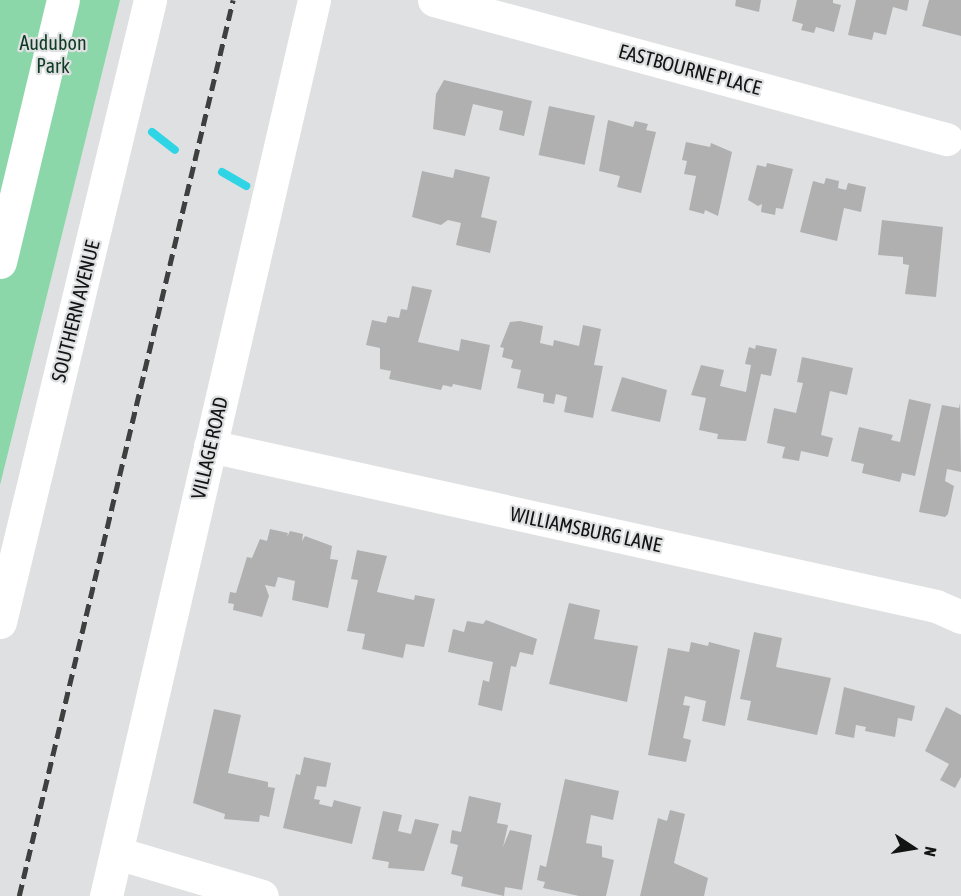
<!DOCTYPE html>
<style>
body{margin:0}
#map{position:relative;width:961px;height:896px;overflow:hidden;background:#dfe0e1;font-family:"Asap Condensed",sans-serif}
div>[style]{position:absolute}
.green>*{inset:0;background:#8bd7a9}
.stream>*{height:8px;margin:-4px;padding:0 4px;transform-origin:4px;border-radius:4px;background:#30d5e5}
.building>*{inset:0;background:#b0b0b1;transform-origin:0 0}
.minor>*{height:33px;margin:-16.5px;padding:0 16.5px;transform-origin:16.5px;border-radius:16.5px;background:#fff}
.rail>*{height:4.5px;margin-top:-2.25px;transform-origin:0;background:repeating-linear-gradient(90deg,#3e3f3f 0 12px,transparent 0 18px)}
span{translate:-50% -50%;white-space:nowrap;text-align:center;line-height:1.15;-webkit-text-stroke:4.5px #dfe0e1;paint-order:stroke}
.park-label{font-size:20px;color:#103c25}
.street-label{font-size:20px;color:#121313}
.north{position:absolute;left:883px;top:818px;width:60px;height:60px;-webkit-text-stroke:4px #dfe0e1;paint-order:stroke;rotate:102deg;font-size:16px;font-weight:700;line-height:24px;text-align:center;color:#121313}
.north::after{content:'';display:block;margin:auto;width:21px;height:27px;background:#121313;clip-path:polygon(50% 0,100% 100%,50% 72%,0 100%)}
</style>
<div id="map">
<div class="green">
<i style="clip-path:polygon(0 0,120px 0,0 485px)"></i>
</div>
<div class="stream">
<i style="left:152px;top:132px;width:29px;rotate:38deg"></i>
<i style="left:222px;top:172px;width:28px;rotate:30deg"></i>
</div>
<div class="building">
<i style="clip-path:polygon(736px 0,761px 0,759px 12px,735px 6px)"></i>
<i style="clip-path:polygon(797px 0,833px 0,833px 3px,841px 5px,834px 32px,816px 27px,814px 33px,801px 30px,803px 24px,792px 21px)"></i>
<i style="clip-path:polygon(856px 0,909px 0,907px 11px,893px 7px,886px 35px,874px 32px,872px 40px,848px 35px)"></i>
<i style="clip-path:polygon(929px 0,961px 0,961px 36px,922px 26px)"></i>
<i style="clip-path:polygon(444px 80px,532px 101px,524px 136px,499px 130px,503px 111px,473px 104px,465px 136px,433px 129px,436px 94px)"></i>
<i style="left:549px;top:106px;width:47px;height:50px;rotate:12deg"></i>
<i style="clip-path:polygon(608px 120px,633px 127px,635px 121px,648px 124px,646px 130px,656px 132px,641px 193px,617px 187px,620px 176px,599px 171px)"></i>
<i style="clip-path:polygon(686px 142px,710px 147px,711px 143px,732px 152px,718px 216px,705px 210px,704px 214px,689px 210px,696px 176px,684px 174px,687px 161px,682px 160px)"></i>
<i style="clip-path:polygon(767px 163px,793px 169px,783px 209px,776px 208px,775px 215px,761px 212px,762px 204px,758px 206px,748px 200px,757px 165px,766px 167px)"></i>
<i style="clip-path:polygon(455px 169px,490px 177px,481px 217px,497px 221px,490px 253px,456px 245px,461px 223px,448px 220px,441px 225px,412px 217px,422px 171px,453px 178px)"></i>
<i style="clip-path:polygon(826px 178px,839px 181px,838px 188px,846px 190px,848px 183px,866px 187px,861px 212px,844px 208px,837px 241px,800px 232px,813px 181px,824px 184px)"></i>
<i style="clip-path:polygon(882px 220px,943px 227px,936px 297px,905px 294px,909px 265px,903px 264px,903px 257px,878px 255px)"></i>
<i style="clip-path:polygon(412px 286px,432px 290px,418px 342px,459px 351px,461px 339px,490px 345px,481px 390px,453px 384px,452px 387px,443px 385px,441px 390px,389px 379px,391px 371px,380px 369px,380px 348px,366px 345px,372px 320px,386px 323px,388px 316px,399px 318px,401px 309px,407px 310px)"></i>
<i style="clip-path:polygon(520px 321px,543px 326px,540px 343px,553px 346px,554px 340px,579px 346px,583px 325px,601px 329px,594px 365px,603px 366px,593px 418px,564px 412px,567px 397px,556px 394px,554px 404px,543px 402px,544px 394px,517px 388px,521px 370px,511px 368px,513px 360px,502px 357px,504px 348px,500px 347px,510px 322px)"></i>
<i style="clip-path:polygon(756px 345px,777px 349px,771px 376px,761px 374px,746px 441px,717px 439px,718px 434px,699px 430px,706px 398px,691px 395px,701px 365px,724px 370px,720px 386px,746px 392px,751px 365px,745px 364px,749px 347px,755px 349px)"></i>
<i style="clip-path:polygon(802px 357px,853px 368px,847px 395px,830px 391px,821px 435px,833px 438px,828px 457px,801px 451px,799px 461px,782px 458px,785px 447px,767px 443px,774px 408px,796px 413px,803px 383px,797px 382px)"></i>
<i style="clip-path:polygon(622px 377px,667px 390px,660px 422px,611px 411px)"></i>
<i style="clip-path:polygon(909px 399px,931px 404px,915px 476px,902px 473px,900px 482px,862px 473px,864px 464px,851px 461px,859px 427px,893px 435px,891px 440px,900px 442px)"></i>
<i style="clip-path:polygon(960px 403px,961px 472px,947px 469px,945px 481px,954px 486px,948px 514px,945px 517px,919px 512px,942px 405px,959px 408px)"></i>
<i style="clip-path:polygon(270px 529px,288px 533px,287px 537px,290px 531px,303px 534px,302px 541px,305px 536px,332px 546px,330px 559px,338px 560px,328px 608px,292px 600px,295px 581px,278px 577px,275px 587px,265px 585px,269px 596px,262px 617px,233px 610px,234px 604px,228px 603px,230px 592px,236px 593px,247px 557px,252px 558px,260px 539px,267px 541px)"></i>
<i style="clip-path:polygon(357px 550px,387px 556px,377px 592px,414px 600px,415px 595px,435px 599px,424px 647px,406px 644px,403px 658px,362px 649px,365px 634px,347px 631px,358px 580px,351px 579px)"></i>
<i style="clip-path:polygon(569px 603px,600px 610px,594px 639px,638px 646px,627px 702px,549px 684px)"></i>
<i style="clip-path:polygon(486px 620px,537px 639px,533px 655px,520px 652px,516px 667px,511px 666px,502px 711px,478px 705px,483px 680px,489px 682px,493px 662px,448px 652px,453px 629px,464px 632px,467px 621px,483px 624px)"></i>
<i style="clip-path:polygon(754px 632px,782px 638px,776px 667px,831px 678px,817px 735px,747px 720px,751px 701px,740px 699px)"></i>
<i style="clip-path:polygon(691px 642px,708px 646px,709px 642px,740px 650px,725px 726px,702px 721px,706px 701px,685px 696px,683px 705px,690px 706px,683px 738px,691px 740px,686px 762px,648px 755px,668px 648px,689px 652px)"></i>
<i style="clip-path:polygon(844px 687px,915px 706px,912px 721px,898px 718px,895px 737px,865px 731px,866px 727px,856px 725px,854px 738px,835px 734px)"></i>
<i style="clip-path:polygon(946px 707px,961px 715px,961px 777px,955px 788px,940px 780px,949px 764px,925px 751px)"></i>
<i style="clip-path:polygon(214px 709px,241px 715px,228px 773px,268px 782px,268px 787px,275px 788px,269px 817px,260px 815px,259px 822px,224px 819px,225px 814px,193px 803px)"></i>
<i style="clip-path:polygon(304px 757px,331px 763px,326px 787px,317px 786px,314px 799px,320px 800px,319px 804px,332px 807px,334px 800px,361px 807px,352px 844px,283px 828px,296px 774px,300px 775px)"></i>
<i style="clip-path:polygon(565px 779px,619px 791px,613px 820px,591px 815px,586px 843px,602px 846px,602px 857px,614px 860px,606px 896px,579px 896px,543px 888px,545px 882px,537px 880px,540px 865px,546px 867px)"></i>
<i style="clip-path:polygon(469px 796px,501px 803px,497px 823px,508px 825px,503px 847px,510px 830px,532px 835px,522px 890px,505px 887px,504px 896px,461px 886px,463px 877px,451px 874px,458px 845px,450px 843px,452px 830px,461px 832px)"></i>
<i style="clip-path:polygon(670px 810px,685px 814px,674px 863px,708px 878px,704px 896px,640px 896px,658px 818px,667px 821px)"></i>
<i style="clip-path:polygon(383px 811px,402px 815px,398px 831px,411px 834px,415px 819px,439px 824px,424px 871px,388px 868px,389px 862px,372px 859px)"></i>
</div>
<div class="minor">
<i style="left:434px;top:0;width:531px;rotate:15.19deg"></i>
<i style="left:0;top:262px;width:269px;rotate:-76.5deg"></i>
<i style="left:210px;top:446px;width:743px;rotate:12.43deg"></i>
<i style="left:936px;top:606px;width:27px;rotate:24deg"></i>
<i style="left:0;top:622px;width:640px;rotate:-76.44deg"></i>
<i style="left:117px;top:853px;width:151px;rotate:16.5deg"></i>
<i style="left:106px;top:896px;width:920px;rotate:-76.93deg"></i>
</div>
<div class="rail">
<i style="left:19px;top:896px;width:921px;rotate:-76.57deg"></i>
</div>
<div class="park-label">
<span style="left:53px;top:54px">Audubon<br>Park</span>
</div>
<div class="street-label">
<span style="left:690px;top:69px;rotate:15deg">EASTBOURNE PLACE</span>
<span style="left:75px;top:311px;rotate:-76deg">SOUTHERN AVENUE</span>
<span style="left:209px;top:448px;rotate:-77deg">VILLAGE ROAD</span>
<span style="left:586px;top:529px;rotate:12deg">WILLIAMSBURG LANE</span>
</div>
<div class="north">N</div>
</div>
